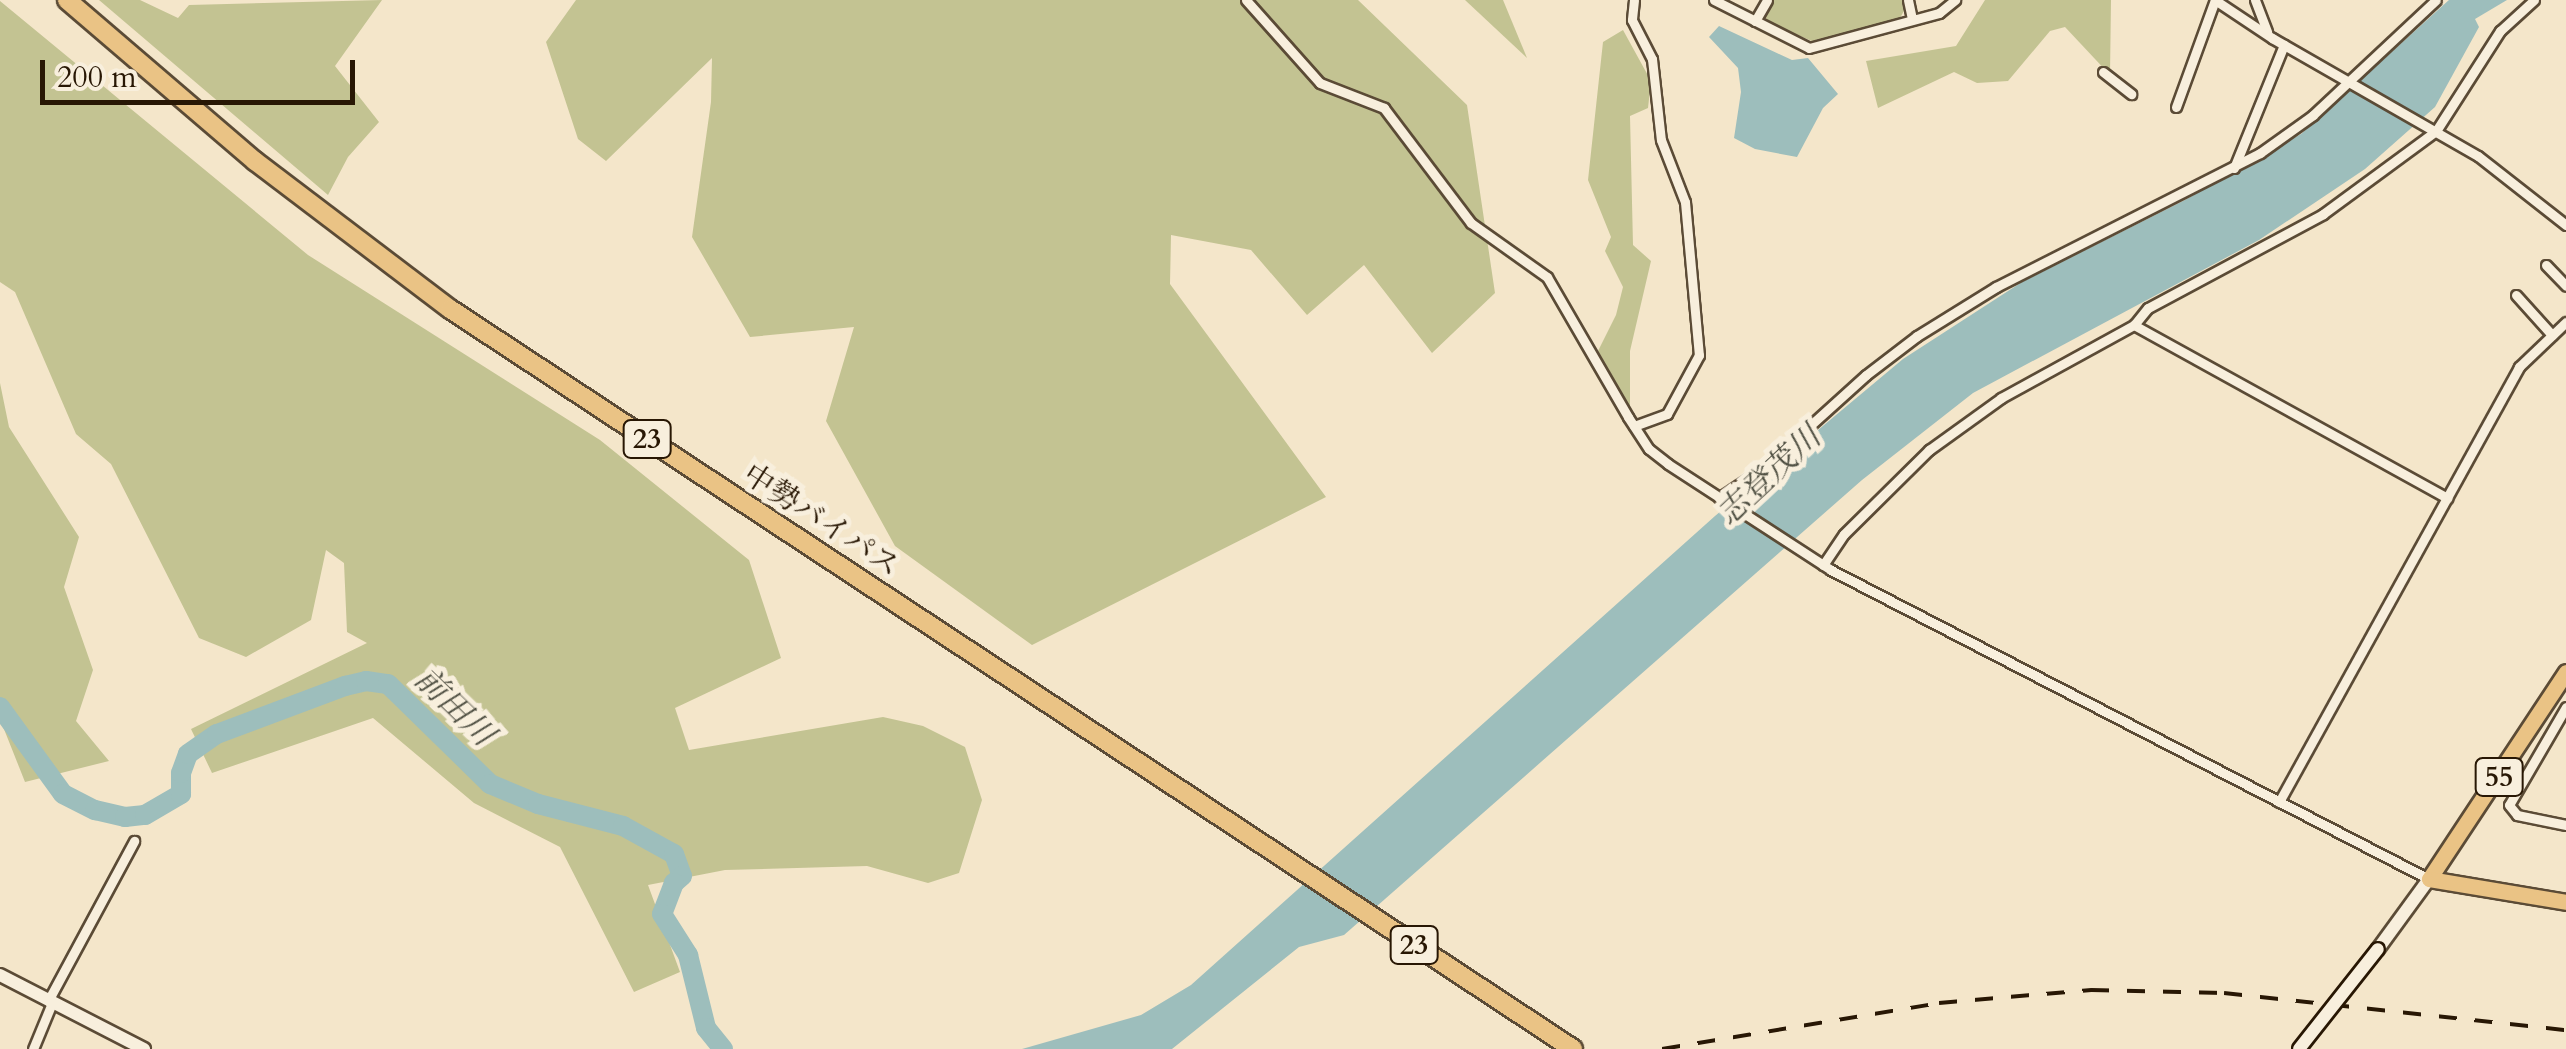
<!DOCTYPE html>
<meta charset="utf-8">
<style>
body{margin:0}
#map{position:relative;width:2566px;height:1049px;overflow:hidden;background:#f4e6ca;font-family:Cardo,"Noto Serif JP",serif}
div>[style]{position:absolute}
.green>*{inset:0;background:#c3c392}
.water>*{inset:0;background:#9dbebc}
.river>*{height:20px;margin:-10px;padding:0 10px;transform-origin:10px;border-radius:10px;background:#9dbebc}
.roads{filter:drop-shadow(2px 0 #5b4b36) drop-shadow(-2px 0 #5b4b36) drop-shadow(0 2px #5b4b36) drop-shadow(0 -2px #5b4b36)}
.street>*{height:9px;margin:-4.5px;padding:0 4.5px;transform-origin:4.5px;border-radius:4.5px;background:#f8efdd}
.secondary>*{height:12px;margin:-6px;padding:0 6px;transform-origin:6px;border-radius:6px;background:#f8efdd}
.primary>*{height:15px;margin:-7.5px;padding:0 7.5px;transform-origin:7.5px;border-radius:7.5px;background:#eac385}
.highway>*{height:18px;margin:-9px;padding:0 9px;transform-origin:9px;border-radius:9px;background:#eac385}
.rail>*{height:4px;margin-top:-2px;transform-origin:0;background:repeating-linear-gradient(90deg,#281704 0 18px,transparent 0 36px)}
.bridges{filter:drop-shadow(2px 0 #281704) drop-shadow(-2px 0 #281704) drop-shadow(0 2px #281704) drop-shadow(0 -2px #281704)}
.secondary-bridge>*{height:12px;margin:-6px;padding:0 6px;transform-origin:6px;border-radius:6px;background:#f8efdd}
span{translate:-50% -50%;white-space:nowrap;text-align:center;line-height:1.15;-webkit-text-stroke:10px #f8efdd;paint-order:stroke}
.shield-label span{padding:2px 8px;background:#f8efdd;border:2px solid;border-radius:8px;-webkit-text-stroke-width:0}
.shield-label{font-size:28px;color:#281704;font-weight:700}
.street-label{font-size:30px;color:#281704}
.water-label{font-size:32px;color:#515144;font-style:italic}
.scale{position:absolute;left:40px;top:60px;width:315px;height:45px;box-sizing:border-box;border:5px solid #281704;border-top:0;padding-left:12px;font-size:30px;line-height:35px;white-space:nowrap;color:#281704;-webkit-text-stroke:8px #f8efdd;paint-order:stroke}
</style>
<div id="map">
<div class="green">
<i style="clip-path:polygon(99px 0,140px 0,178px 18px,189px 5px,382px 0,335px 66px,379px 122px,348px 157px,328px 195px)"></i>
<i style="clip-path:polygon(576px 0,1358px 0,1467px 105px,1495px 293px,1432px 353px,1364px 265px,1307px 315px,1251px 250px,1171px 235px,1170px 284px,1326px 497px,1032px 645px,895px 546px,826px 421px,854px 327px,750px 337px,692px 237px,711px 102px,712px 58px,606px 161px,578px 139px,546px 42px)"></i>
<i style="clip-path:polygon(1465px 0,1503px 0,1527px 58px)"></i>
<i style="clip-path:polygon(1773px 0,1903px 0,1905px 9px,1900px 18px,1812px 41px,1767px 22px,1765px 13px)"></i>
<i style="clip-path:polygon(1985px 0,2111px 0,2110px 75px,2065px 27px,2050px 31px,2008px 81px,1977px 83px,1954px 72px,1878px 108px,1866px 61px,1956px 46px)"></i>
<i style="clip-path:polygon(0 1px,308px 255px,600px 440px,749px 560px,781px 658px,675px 708px,689px 750px,883px 717px,923px 726px,965px 747px,982px 800px,959px 873px,928px 883px,867px 866px,725px 870px,648px 885px,680px 972px,634px 992px,560px 847px,474px 803px,373px 718px,212px 773px,191px 729px,367px 643px,347px 632px,344px 563px,326px 550px,311px 620px,246px 657px,199px 638px,111px 464px,76px 434px,15px 292px,0 282px)"></i>
<i style="clip-path:polygon(1623px 30px,1651px 81px,1648px 108px,1630px 116px,1633px 245px,1651px 261px,1630px 351px,1630px 407px,1598px 351px,1616px 315px,1623px 287px,1605px 251px,1611px 237px,1588px 180px,1603px 42px)"></i>
<i style="clip-path:polygon(0 383px,9px 427px,79px 537px,64px 587px,93px 670px,76px 721px,109px 761px,25px 782px,0 719px)"></i>
</div>
<div class="water">
<i style="clip-path:polygon(2449px 0,2507px 0,2475px 19px,2479px 27px,2435px 107px,2365px 169px,2259px 240px,1973px 393px,1862px 480px,1344px 935px,1299px 947px,1172px 1049px,1022px 1049px,1141px 1015px,1191px 985px,1715px 516px,1903px 359px,2022px 282px,2185px 200px,2301px 134px)"></i>
<i style="clip-path:polygon(1719px 26px,1792px 60px,1808px 58px,1838px 94px,1823px 108px,1797px 157px,1755px 149px,1734px 138px,1741px 92px,1738px 68px,1709px 37px)"></i>
</div>
<div class="river">
<i style="left:0;top:707px;width:107px;rotate:54.1deg"></i>
<i style="left:63px;top:794px;width:36px;rotate:27deg"></i>
<i style="left:95px;top:810px;width:31px;rotate:13deg"></i>
<i style="left:125px;top:817px;width:20px;rotate:-6deg"></i>
<i style="left:145px;top:815px;width:42px;rotate:-30.3deg"></i>
<i style="left:181px;top:794px;width:21px;rotate:-90deg"></i>
<i style="left:181px;top:773px;width:20px;rotate:-70deg"></i>
<i style="left:188px;top:754px;width:35px;rotate:-35deg"></i>
<i style="left:217px;top:734px;width:137px;rotate:-20.6deg"></i>
<i style="left:345px;top:686px;width:22px;rotate:-13deg"></i>
<i style="left:366px;top:681px;width:22px;rotate:8deg"></i>
<i style="left:388px;top:684px;width:143px;rotate:44.4deg"></i>
<i style="left:490px;top:784px;width:52px;rotate:22.6deg"></i>
<i style="left:538px;top:804px;width:88px;rotate:14.5deg"></i>
<i style="left:623px;top:826px;width:58px;rotate:28.8deg"></i>
<i style="left:674px;top:854px;width:23px;rotate:70deg"></i>
<i style="left:682px;top:876px;width:11px;rotate:139deg"></i>
<i style="left:674px;top:883px;width:33px;rotate:111deg"></i>
<i style="left:662px;top:914px;width:49px;rotate:57.6deg"></i>
<i style="left:688px;top:955px;width:75px;rotate:76.1deg"></i>
<i style="left:706px;top:1028px;width:27px;rotate:51deg"></i>
</div>
<div class="roads">
<div class="street">
<i style="left:1246px;top:0;width:111px;rotate:48.3deg"></i>
<i style="left:1320px;top:83px;width:69px;rotate:21.3deg"></i>
<i style="left:1384px;top:108px;width:144px;rotate:52.9deg"></i>
<i style="left:1471px;top:223px;width:93px;rotate:35.4deg"></i>
<i style="left:1547px;top:277px;width:162px;rotate:59.9deg"></i>
<i style="left:1628px;top:417px;width:38px;rotate:57deg"></i>
<i style="left:1649px;top:449px;width:24px;rotate:38deg"></i>
<i style="left:1668px;top:464px;width:194px;rotate:33deg"></i>
<i style="left:1831px;top:570px;width:673px;rotate:27.33deg"></i>
<i style="left:1634px;top:0;width:20px;rotate:96deg"></i>
<i style="left:1632px;top:20px;width:44px;rotate:62.9deg"></i>
<i style="left:1652px;top:59px;width:81px;rotate:83.7deg"></i>
<i style="left:1661px;top:140px;width:66px;rotate:68.8deg"></i>
<i style="left:1685px;top:202px;width:154px;rotate:84.8deg"></i>
<i style="left:1699px;top:355px;width:67px;rotate:118.5deg"></i>
<i style="left:1667px;top:414px;width:35px;rotate:160deg"></i>
<i style="left:1714px;top:0;width:106px;rotate:26.8deg"></i>
<i style="left:1809px;top:48px;width:135px;rotate:-15.1deg"></i>
<i style="left:1939px;top:13px;width:21px;rotate:-39deg"></i>
<i style="left:1908px;top:0;width:19px;rotate:78deg"></i>
<i style="left:2215px;top:0;width:69px;rotate:33.7deg"></i>
<i style="left:2272px;top:38px;width:237px;rotate:29.8deg"></i>
<i style="left:2478px;top:156px;width:112px;rotate:38.1deg"></i>
<i style="left:2255px;top:0;width:34px;rotate:69deg"></i>
<i style="left:1755px;top:21px;width:24px;rotate:-60deg"></i>
<i style="left:2103px;top:72px;width:36px;rotate:38deg"></i>
<i style="left:2176px;top:107px;width:114px;rotate:-70deg"></i>
<i style="left:2234px;top:168px;width:133px;rotate:-67.9deg"></i>
<i style="left:2546px;top:265px;width:29px;rotate:46deg"></i>
<i style="left:2516px;top:295px;width:54px;rotate:48deg"></i>
<i style="left:2134px;top:325px;width:22px;rotate:-51deg"></i>
<i style="left:2148px;top:308px;width:199px;rotate:-28.2deg"></i>
<i style="left:2323px;top:214px;width:140px;rotate:-36.3deg"></i>
<i style="left:2436px;top:131px;width:119px;rotate:-57.4deg"></i>
<i style="left:2500px;top:31px;width:46px;rotate:-42.4deg"></i>
<i style="left:1719px;top:498px;width:52px;rotate:-34deg"></i>
<i style="left:1762px;top:469px;width:140px;rotate:-42.1deg"></i>
<i style="left:1866px;top:375px;width:64px;rotate:-37.4deg"></i>
<i style="left:1917px;top:336px;width:93px;rotate:-31.8deg"></i>
<i style="left:1996px;top:287px;width:296px;rotate:-26.9deg"></i>
<i style="left:2260px;top:153px;width:65px;rotate:-35.6deg"></i>
<i style="left:2313px;top:115px;width:168px;rotate:-43.1deg"></i>
<i style="left:1823px;top:565px;width:37px;rotate:-56deg"></i>
<i style="left:1844px;top:534px;width:120px;rotate:-44.7deg"></i>
<i style="left:1929px;top:450px;width:89px;rotate:-35.8deg"></i>
<i style="left:2001px;top:398px;width:152px;rotate:-28.8deg"></i>
<i style="left:2134px;top:325px;width:358px;rotate:28.9deg"></i>
<i style="left:2566px;top:707px;width:113px;rotate:120.2deg"></i>
<i style="left:2509px;top:805px;width:13px;rotate:51deg"></i>
<i style="left:2517px;top:815px;width:50px;rotate:11.5deg"></i>
<i style="left:2279px;top:802px;width:497px;rotate:-61.1deg"></i>
<i style="left:2519px;top:367px;width:65px;rotate:-43.8deg"></i>
<i style="left:48px;top:1001px;width:182px;rotate:-61.7deg"></i>
<i style="left:33px;top:1049px;width:50px;rotate:-67.6deg"></i>
</div>
<div class="secondary">
<i style="left:2378px;top:949px;width:87px;rotate:-53.9deg"></i>
<i style="left:0;top:975px;width:162px;rotate:27.2deg"></i>
</div>
<div class="primary">
<i style="left:2566px;top:672px;width:248px;rotate:123.5deg"></i>
<i style="left:2429px;top:879px;width:139px;rotate:9.5deg"></i>
</div>
<div class="highway">
<i style="left:67px;top:0;width:248px;rotate:40.6deg"></i>
<i style="left:255px;top:161px;width:245px;rotate:37.2deg"></i>
<i style="left:450px;top:309px;width:1345px;rotate:33.38deg"></i>
</div>
</div>
<div class="rail">
<i style="left:1662px;top:1049px;width:281px;rotate:-9.4deg"></i>
<i style="left:1939px;top:1003px;width:153px;rotate:-4.9deg"></i>
<i style="left:2091px;top:990px;width:133px;rotate:1.3deg"></i>
<i style="left:2224px;top:993px;width:344px;rotate:6.2deg"></i>
</div>
<div class="bridges">
<div class="secondary-bridge">
<i style="left:2299px;top:1049px;width:127px;rotate:-51.7deg"></i>
</div>
</div>
<div class="shield-label">
<span style="left:647px;top:439px">23</span>
<span style="left:2499px;top:777px">55</span>
<span style="left:1414px;top:945px">23</span>
</div>
<div class="street-label">
<span style="left:821px;top:521px;rotate:33deg">中勢バイパス</span>
</div>
<div class="water-label">
<span style="left:1769px;top:476px;rotate:-43deg">志登茂川</span>
<span style="left:454px;top:707px;rotate:44deg">前田川</span>
</div>
<div class="scale">200 m</div>
</div>
